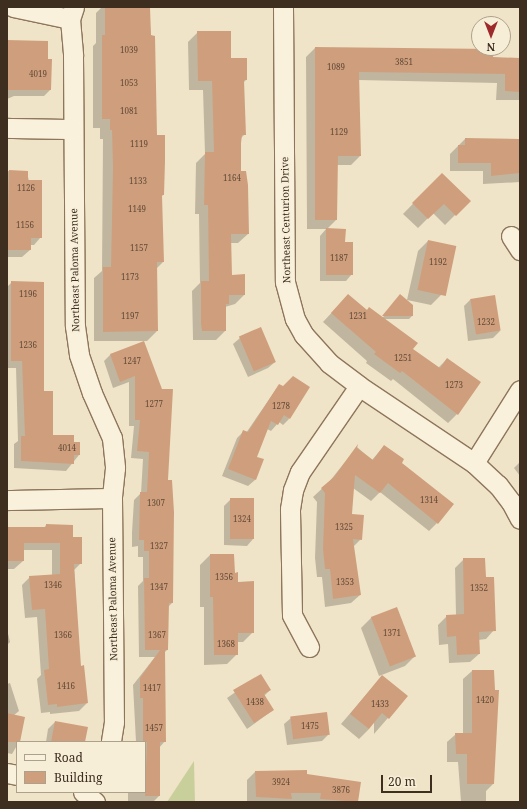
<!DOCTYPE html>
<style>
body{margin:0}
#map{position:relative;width:527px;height:809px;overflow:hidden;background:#f0e4c8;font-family:"Noto Serif",serif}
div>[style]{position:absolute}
.green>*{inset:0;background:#c9cf9b}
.shadow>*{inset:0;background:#0003}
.building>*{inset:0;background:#cf9f7d;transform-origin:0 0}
.roads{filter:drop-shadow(1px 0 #8d765c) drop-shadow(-1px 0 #8d765c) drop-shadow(0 1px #8d765c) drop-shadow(0 -1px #8d765c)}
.minor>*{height:19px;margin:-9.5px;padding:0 9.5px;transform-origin:9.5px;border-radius:9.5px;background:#faf1dc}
span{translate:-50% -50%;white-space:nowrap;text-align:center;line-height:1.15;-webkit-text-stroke:3px #f7eed8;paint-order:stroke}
.number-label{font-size:8px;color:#624a37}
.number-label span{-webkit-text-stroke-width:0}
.street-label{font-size:10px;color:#3d2e20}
.frame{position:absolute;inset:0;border:8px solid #3d2e20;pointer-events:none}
.legend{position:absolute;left:16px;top:741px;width:130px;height:52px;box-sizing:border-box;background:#f7eed8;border:1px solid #ada18e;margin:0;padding:5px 7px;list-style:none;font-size:12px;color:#3d2e20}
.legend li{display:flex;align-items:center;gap:8px;height:20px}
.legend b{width:20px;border:1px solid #ada18e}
.north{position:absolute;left:471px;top:16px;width:40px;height:40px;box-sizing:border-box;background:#f7eed8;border:1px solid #ada18e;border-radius:50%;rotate:180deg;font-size:11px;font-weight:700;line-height:16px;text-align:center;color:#3d2e20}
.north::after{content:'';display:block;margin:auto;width:14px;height:18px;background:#9e2a2b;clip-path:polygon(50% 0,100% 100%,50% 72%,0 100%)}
.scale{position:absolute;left:381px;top:775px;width:51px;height:18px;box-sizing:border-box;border:2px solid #3d2e20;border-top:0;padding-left:5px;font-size:12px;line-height:14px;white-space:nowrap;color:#3d2e20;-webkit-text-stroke:3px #f7eed8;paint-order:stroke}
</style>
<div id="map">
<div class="green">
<i style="clip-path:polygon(194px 761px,195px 802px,167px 802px)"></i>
</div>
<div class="shadow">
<i style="clip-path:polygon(102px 7px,149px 7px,156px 136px,163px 195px,161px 197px,163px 262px,156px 269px,157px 331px,147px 341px,94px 341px,94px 278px,102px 271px,103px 139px,100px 139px,100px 128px,93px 128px,93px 46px,96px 43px,96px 13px)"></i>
<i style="clip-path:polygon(198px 32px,230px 59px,246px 80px,243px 83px,244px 135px,240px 139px,240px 172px,248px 234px,238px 243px,231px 243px,231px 276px,244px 295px,235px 304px,225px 307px,225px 331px,216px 340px,193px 340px,192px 291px,200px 283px,199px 214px,195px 214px,196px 163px,205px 154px,203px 90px,189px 90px,188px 42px)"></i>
<i style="clip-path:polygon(7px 41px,50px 90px,44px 96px,14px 96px,7px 99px)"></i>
<i style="clip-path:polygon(315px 48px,520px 59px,520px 100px,496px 100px,497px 83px,358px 80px,360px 156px,351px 165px,337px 165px,336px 220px,327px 229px,344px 243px,352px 274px,346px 281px,320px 281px,320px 236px,326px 229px,307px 229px,306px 57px)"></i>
<i style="clip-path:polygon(465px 139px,520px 147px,520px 182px,483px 184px,483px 171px,450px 171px,450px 154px)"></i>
<i style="clip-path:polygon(7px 171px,27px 172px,41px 237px,34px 245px,30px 245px,30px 250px,22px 257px,7px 257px)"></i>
<i style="clip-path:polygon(442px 174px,469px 201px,445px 225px,433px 213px,418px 228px,403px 214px)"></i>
<i style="clip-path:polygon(428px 241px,441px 295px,431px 305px,407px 300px,418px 251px)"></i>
<i style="clip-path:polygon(12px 282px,43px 392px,52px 436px,73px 443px,79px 455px,66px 471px,14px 468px,14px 444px,18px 441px,16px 368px,7px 368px,7px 287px)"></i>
<i style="clip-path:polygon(348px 295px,380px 321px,399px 297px,412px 316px,409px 319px,384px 319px,412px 349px,438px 368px,447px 359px,457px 414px,448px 423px,393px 379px,391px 381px,366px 363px,367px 361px,323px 322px)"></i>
<i style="clip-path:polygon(471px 299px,500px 331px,493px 338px,468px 341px,464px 306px)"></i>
<i style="clip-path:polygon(240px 338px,275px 362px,268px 368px,248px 377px,233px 344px)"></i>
<i style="clip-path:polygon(144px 342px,167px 481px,172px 603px,168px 607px,167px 650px,164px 653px,165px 741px,159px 748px,159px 796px,153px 802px,128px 802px,128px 792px,145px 792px,145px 742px,136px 742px,133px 685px,155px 657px,139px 657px,138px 586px,143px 581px,143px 557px,138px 557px,138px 546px,132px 547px,132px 532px,134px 500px,141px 493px,143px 459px,131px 458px,134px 426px,129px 426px,129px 382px,113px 388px,104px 361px,110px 355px)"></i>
<i style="clip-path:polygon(279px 385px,289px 419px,283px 425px,279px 422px,271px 431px,267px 429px,256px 457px,255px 480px,248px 486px,222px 476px,237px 438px,243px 432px,246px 433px)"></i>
<i style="clip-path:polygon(384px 446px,401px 463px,437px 523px,429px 531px,380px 492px,371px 501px,353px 488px,351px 515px,361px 539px,353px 547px,360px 595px,351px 603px,325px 607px,322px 577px,317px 577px,315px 558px,317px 502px,313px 497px,329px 482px,357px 447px,372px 460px)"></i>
<i style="clip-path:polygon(520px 462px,520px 476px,514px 468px)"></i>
<i style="clip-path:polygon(231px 499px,253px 499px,253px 539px,247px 546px,224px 545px,224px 506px)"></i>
<i style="clip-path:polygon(46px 525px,72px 538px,81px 563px,74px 570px,80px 667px,87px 703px,79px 711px,50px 714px,50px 712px,41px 713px,37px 679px,41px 675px,37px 617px,25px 618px,22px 585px,30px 577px,52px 575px,52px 550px,23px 550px,23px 561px,14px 569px,7px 569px,7px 528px,44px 528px)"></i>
<i style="clip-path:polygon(210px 555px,233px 555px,234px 574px,253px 632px,243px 642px,237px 642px,237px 654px,227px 664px,204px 665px,204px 607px,200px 607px,200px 565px)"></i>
<i style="clip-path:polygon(464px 559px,485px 578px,494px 630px,486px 639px,478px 640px,479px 654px,470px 662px,449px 663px,448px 644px,439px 645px,438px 625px,447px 616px,456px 616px,455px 568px)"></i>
<i style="clip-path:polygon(396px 608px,415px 656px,405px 666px,379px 676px,361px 628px,371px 618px)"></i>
<i style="clip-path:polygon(7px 629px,10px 642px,7px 645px)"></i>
<i style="clip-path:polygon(472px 671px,494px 691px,498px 691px,493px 784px,486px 791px,486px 802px,461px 802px,458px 762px,447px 762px,447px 742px,456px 734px,463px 734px,463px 679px)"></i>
<i style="clip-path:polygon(260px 675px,270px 690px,264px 696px,273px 710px,247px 729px,227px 698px)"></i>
<i style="clip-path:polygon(382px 676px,407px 696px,374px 734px,374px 715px,371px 715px,369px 729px,359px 739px,341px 724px)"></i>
<i style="clip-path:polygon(10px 683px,19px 711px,13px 716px,19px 742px,12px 754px,7px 753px,7px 684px)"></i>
<i style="clip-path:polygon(291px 718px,329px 734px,322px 741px,287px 745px,284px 724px)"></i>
<i style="clip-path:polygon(55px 722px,84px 742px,46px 742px,48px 729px)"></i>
<i style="clip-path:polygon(255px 772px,306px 775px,360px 783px,357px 802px,247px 802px,247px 780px)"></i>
</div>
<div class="building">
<i style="clip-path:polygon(105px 7px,150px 7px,151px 35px,155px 36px,157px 135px,165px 135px,165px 162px,164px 195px,162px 195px,164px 262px,157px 262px,158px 331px,103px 332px,103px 267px,111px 267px,113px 168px,112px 130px,110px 130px,110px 119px,102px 119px,102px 35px,105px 35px)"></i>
<i style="clip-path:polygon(197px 31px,231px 31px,231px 58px,247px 58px,247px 80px,244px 80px,246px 135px,242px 135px,241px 143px,241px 171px,246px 171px,248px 185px,249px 234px,231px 234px,232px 275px,245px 274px,245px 295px,229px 295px,229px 304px,226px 304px,226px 331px,202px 331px,201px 324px,201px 281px,209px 281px,208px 205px,204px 205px,205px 152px,214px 152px,212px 81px,198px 81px)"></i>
<i style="clip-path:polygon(7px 40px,48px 41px,48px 59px,52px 59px,51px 90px,7px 90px)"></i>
<i style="clip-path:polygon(315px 47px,494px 49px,493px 57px,520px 58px,520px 92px,505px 91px,505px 74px,359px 72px,361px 156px,338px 156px,337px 220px,315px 220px)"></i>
<i style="clip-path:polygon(465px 138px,520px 139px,520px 173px,491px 176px,491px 163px,458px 163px,458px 145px,465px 145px)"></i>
<i style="clip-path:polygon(9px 170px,28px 171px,28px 180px,42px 180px,42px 238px,31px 238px,31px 250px,7px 250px)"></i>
<i style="clip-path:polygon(442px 173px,471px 201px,456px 216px,444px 204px,428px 219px,412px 203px)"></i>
<i style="clip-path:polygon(326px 228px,346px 229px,345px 242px,353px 242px,353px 275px,326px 275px)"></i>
<i style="left:428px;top:240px;width:29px;height:51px;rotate:12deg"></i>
<i style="clip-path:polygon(11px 281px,44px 282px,44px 391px,53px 391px,53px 435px,74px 435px,74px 442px,80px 442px,80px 455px,74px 455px,74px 464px,21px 461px,21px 436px,25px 436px,22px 361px,11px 361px)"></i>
<i style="clip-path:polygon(348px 294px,367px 310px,369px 307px,418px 343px,413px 349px,440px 368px,447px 358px,481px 382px,458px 415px,402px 371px,400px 373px,374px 354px,376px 352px,331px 313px)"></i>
<i style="clip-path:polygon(400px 294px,413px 305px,413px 316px,382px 316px)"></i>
<i style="left:495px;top:295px;width:36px;height:25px;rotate:81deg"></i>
<i style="left:261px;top:327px;width:38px;height:24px;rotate:67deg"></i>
<i style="clip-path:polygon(144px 341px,162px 389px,173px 389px,168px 480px,172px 480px,174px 512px,173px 603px,169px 603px,168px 650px,165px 650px,166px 742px,160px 742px,160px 796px,145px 796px,147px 742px,143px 742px,143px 698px,140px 698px,140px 678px,160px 650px,145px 650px,144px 578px,149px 578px,149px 551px,144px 551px,144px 540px,139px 540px,140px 492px,147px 492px,149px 452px,137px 451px,140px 420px,135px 420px,135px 376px,120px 382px,110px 354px)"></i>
<i style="clip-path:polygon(293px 376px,310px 387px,290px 419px,284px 415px,278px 425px,271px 421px,257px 457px,264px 459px,256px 480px,228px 469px,243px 430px,248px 432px,279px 384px,283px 386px)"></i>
<i style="clip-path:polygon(358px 444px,357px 448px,373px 460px,384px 445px,404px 459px,402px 463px,454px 504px,438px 524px,388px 483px,380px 493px,355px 475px,352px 514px,364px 515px,362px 540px,353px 539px,361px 595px,333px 599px,330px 569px,325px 569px,323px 549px,325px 493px,321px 488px,334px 477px)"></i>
<i style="left:230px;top:498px;width:24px;height:41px"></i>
<i style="clip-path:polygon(46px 524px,73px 525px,73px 537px,82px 537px,82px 564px,74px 564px,81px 666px,84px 665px,88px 703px,57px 707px,57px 704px,48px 705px,44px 670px,49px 669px,45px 609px,32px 610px,29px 576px,60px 574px,60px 543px,24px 543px,24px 561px,7px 561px,7px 527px,46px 527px)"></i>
<i style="clip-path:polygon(210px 554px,234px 554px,235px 573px,238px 572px,238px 582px,254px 581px,254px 633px,238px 633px,238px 655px,214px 655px,213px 597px,210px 597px)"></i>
<i style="clip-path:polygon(463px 558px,485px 558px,486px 577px,494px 577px,496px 631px,479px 632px,480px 654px,457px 655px,456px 636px,447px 637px,446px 615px,464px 614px)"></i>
<i style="left:397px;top:607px;width:53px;height:28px;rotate:69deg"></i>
<i style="clip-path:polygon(472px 670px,494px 670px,495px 690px,499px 690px,494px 784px,467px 784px,467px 754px,456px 754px,455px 733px,472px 733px)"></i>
<i style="clip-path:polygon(261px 674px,271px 690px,264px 694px,274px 710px,254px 723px,233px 690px)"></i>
<i style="clip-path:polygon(382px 675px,408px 696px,389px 719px,382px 713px,369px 729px,350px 714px)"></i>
<i style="left:327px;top:712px;width:23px;height:37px;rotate:83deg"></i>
<i style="clip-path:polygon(7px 713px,25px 717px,20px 742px,7px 742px)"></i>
<i style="clip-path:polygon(55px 721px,88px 727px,85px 742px,51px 742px)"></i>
<i style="clip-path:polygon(307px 770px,307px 774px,361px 782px,358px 802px,320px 799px,321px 793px,291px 793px,292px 799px,256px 797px,255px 771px)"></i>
</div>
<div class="roads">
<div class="minor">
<i style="left:13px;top:7px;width:58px;rotate:11.9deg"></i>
<i style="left:74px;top:7px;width:13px;rotate:108deg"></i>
<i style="left:70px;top:19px;width:37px;rotate:85deg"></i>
<i style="left:73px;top:56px;width:270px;rotate:89.6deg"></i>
<i style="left:75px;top:326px;width:29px;rotate:82deg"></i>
<i style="left:79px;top:355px;width:40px;rotate:71.1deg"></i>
<i style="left:92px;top:393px;width:49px;rotate:66deg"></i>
<i style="left:112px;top:438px;width:30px;rotate:84deg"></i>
<i style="left:115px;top:468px;width:30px;rotate:96deg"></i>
<i style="left:112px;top:498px;width:224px;rotate:89.5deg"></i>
<i style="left:114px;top:722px;width:20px;rotate:99deg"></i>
<i style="left:283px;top:7px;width:275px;rotate:89.6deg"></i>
<i style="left:285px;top:282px;width:38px;rotate:75deg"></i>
<i style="left:295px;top:319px;width:18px;rotate:61deg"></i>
<i style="left:304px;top:335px;width:38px;rotate:48deg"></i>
<i style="left:329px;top:363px;width:38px;rotate:37deg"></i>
<i style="left:359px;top:386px;width:138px;rotate:33.8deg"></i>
<i style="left:474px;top:463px;width:33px;rotate:43deg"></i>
<i style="left:498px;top:485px;width:21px;rotate:53deg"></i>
<i style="left:511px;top:502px;width:19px;rotate:62deg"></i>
<i style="left:7px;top:128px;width:65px;rotate:0.9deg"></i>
<i style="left:511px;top:236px;width:17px;rotate:57deg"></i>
<i style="left:474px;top:463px;width:86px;rotate:-57.8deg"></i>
<i style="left:7px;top:500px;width:105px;rotate:-1.1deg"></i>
<i style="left:309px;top:647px;width:36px;rotate:-118deg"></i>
<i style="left:292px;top:615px;width:106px;rotate:-91.1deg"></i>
<i style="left:290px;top:509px;width:19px;rotate:-81deg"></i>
<i style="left:293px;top:490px;width:19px;rotate:-69deg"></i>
<i style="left:300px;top:472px;width:104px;rotate:-55.5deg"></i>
<i style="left:7px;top:773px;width:10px;rotate:11deg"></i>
<i style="left:83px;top:792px;width:16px;rotate:40deg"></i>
</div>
</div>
<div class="number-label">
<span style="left:129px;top:50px">1039</span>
<span style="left:404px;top:62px">3851</span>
<span style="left:336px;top:67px">1089</span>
<span style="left:38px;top:74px">4019</span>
<span style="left:129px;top:83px">1053</span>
<span style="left:129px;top:111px">1081</span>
<span style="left:339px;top:132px">1129</span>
<span style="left:139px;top:144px">1119</span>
<span style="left:232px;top:178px">1164</span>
<span style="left:138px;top:181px">1133</span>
<span style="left:26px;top:188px">1126</span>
<span style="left:137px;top:209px">1149</span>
<span style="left:25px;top:225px">1156</span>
<span style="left:139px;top:248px">1157</span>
<span style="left:339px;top:258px">1187</span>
<span style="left:438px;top:262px">1192</span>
<span style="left:130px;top:277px">1173</span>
<span style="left:28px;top:294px">1196</span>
<span style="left:130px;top:316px">1197</span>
<span style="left:358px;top:316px">1231</span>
<span style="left:486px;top:322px">1232</span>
<span style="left:28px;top:345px">1236</span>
<span style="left:403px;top:358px">1251</span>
<span style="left:132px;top:361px">1247</span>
<span style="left:454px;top:385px">1273</span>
<span style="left:154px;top:404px">1277</span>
<span style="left:281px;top:406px">1278</span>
<span style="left:67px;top:448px">4014</span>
<span style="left:429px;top:500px">1314</span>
<span style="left:156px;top:503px">1307</span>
<span style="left:242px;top:519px">1324</span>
<span style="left:344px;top:527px">1325</span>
<span style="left:159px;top:546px">1327</span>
<span style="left:224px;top:577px">1356</span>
<span style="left:345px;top:582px">1353</span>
<span style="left:53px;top:585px">1346</span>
<span style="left:159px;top:587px">1347</span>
<span style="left:479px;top:588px">1352</span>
<span style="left:392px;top:633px">1371</span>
<span style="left:63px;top:635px">1366</span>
<span style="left:157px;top:635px">1367</span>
<span style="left:226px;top:644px">1368</span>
<span style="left:66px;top:686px">1416</span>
<span style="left:152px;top:688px">1417</span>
<span style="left:485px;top:700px">1420</span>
<span style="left:255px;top:702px">1438</span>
<span style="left:380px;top:704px">1433</span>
<span style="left:310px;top:726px">1475</span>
<span style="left:154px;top:728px">1457</span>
<span style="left:281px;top:782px">3924</span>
<span style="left:341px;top:790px">3876</span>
</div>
<div class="street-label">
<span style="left:286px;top:220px;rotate:-91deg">Northeast Centurion Drive</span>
<span style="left:75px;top:270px;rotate:-91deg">Northeast Paloma Avenue</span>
<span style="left:113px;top:599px;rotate:-91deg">Northeast Paloma Avenue</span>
</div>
<div class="frame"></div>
<ul class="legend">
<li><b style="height:5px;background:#faf1dc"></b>Road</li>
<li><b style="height:11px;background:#cf9f7d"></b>Building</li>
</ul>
<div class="north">N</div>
<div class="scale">20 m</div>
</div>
